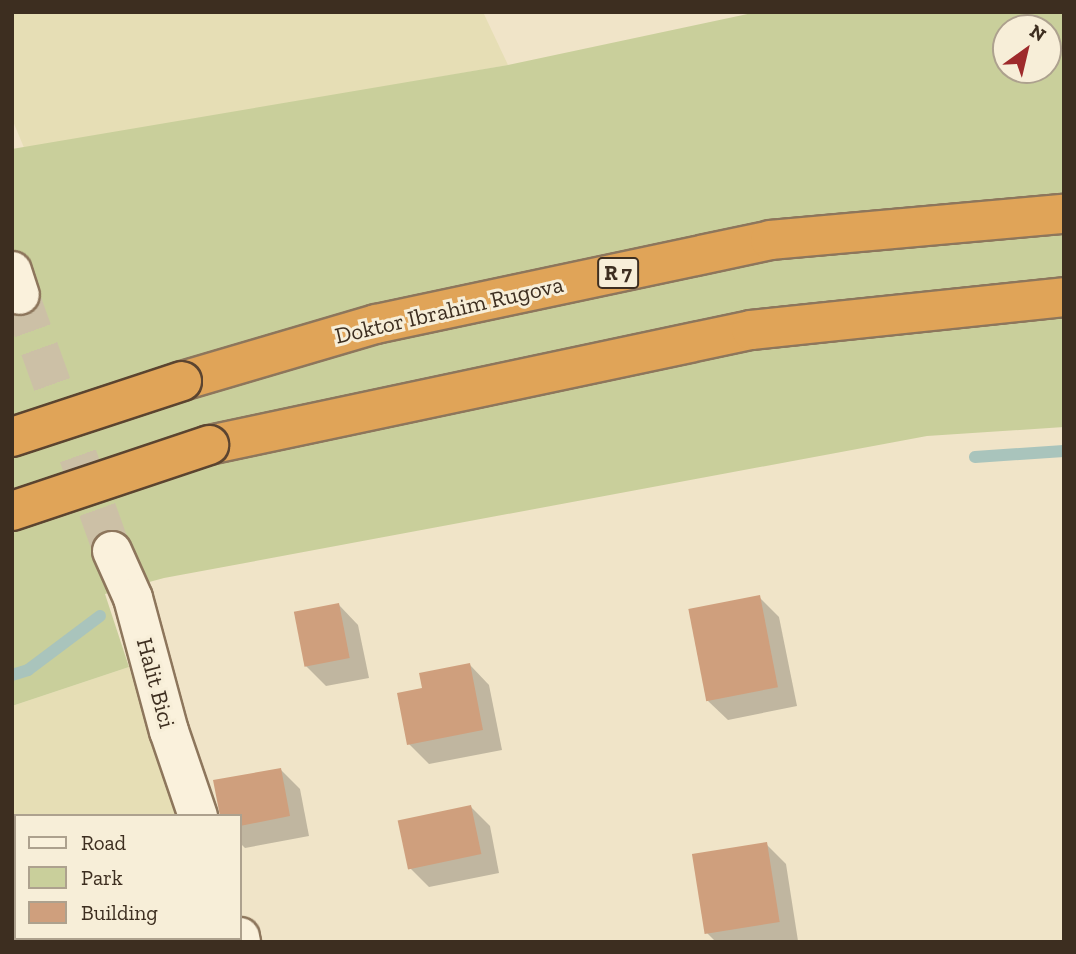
<!DOCTYPE html>
<style>
body{margin:0}
#map{position:relative;width:1076px;height:954px;overflow:hidden;background:#f0e4c8;font-family:"Zilla Slab",serif}
div>[style]{position:absolute}
.farmland>*{inset:0;background:#e6deb5}
.green>*{inset:0;background:#c9cf9b}
.shadow>*{inset:0;background:#0003}
.stream>*{height:12px;margin:-6px;padding:0 6px;transform-origin:6px;border-radius:6px;background:#a9c4bc}
.building>*{inset:0;background:#cf9f7d;transform-origin:0 0}
.street-tunnel>*{height:38px;margin-top:-19px;transform-origin:0;background:repeating-linear-gradient(90deg,#ccc0a6 0 38px,transparent 0 57px)}
.roads{filter:drop-shadow(2px 0 #8d765c) drop-shadow(-2px 0 #8d765c) drop-shadow(0 2px #8d765c) drop-shadow(0 -2px #8d765c)}
.street>*{height:38px;margin:-19px;padding:0 19px;transform-origin:19px;border-radius:19px;background:#faf1dc}
.highway>*{height:38px;margin:-19px;padding:0 19px;transform-origin:19px;border-radius:19px;background:#e0a458}
.bridges{filter:drop-shadow(2px 0 #5b4430) drop-shadow(-2px 0 #5b4430) drop-shadow(0 2px #5b4430) drop-shadow(0 -2px #5b4430)}
.highway-bridge>*{height:38px;margin:-19px;padding:0 19px;transform-origin:19px;border-radius:19px;background:#e0a458}
span{translate:-50% -50%;white-space:nowrap;text-align:center;line-height:1.15;-webkit-text-stroke:6px #f7eed8;paint-order:stroke}
.shield-label span{padding:2px 5px;background:#f7eed8;border:2px solid;border-radius:5px;-webkit-text-stroke-width:0}
.shield-label{font-size:21px;color:#3d2e20;font-weight:700}
.street-label{font-size:23px;color:#3d2e20}
.frame{position:absolute;inset:0;border:14px solid #3d2e20;pointer-events:none}
.legend{position:absolute;left:14px;top:814px;width:228px;height:126px;box-sizing:border-box;background:#f7eed8;border:2px solid #ada18e;margin:0;padding:9px 12px;list-style:none;font-size:21px;color:#3d2e20}
.legend li{display:flex;align-items:center;gap:14px;height:35px}
.legend b{width:35px;border:2px solid #ada18e}
.north{position:absolute;left:992px;top:14px;width:70px;height:70px;box-sizing:border-box;background:#f7eed8;border:2px solid #ada18e;border-radius:50%;rotate:34deg;font-size:19px;font-weight:700;line-height:28px;text-align:center;color:#3d2e20}
.north::after{content:'';display:block;margin:auto;width:24px;height:32px;background:#9e2a2b;clip-path:polygon(50% 0,100% 100%,50% 72%,0 100%)}
</style>
<div id="map">
<div class="farmland">
<i style="clip-path:polygon(12px 12px,483px 12px,508px 65px,25px 150px,12px 119px)"></i>
<i style="clip-path:polygon(129px 667px,178px 816px,16px 816px,16px 938px,219px 938px,220px 942px,12px 942px,12px 706px)"></i>
</div>
<div class="green">
<i style="clip-path:polygon(evenodd,757px 12px,1064px 12px,1064px 427px,927px 436px,164px 578px,105px 594px,129px 667px,12px 706px,12px 149px,508px 65px,757px 12px,1006px 28px,1048px 28px,1048px 70px,1006px 70px,1006px 28px)"></i>
</div>
<div class="shadow">
<i style="clip-path:polygon(759px 597px,779px 617px,797px 706px,728px 720px,708px 701px)"></i>
<i style="clip-path:polygon(339px 605px,358px 625px,369px 678px,326px 686px,306px 666px)"></i>
<i style="clip-path:polygon(470px 665px,489px 685px,502px 750px,429px 764px,409px 744px,424px 690px)"></i>
<i style="clip-path:polygon(280px 769px,300px 789px,309px 836px,245px 848px,240px 843px,240px 816px)"></i>
<i style="clip-path:polygon(470px 806px,490px 826px,499px 873px,429px 887px,409px 867px)"></i>
<i style="clip-path:polygon(766px 844px,786px 864px,798px 941px,716px 942px,707px 933px)"></i>
</div>
<div class="stream">
<i style="left:975px;top:457px;width:89px;rotate:-3.9deg"></i>
<i style="left:12px;top:675px;width:17px;rotate:-17deg"></i>
<i style="left:28px;top:670px;width:90px;rotate:-36.9deg"></i>
</div>
<div class="building">
<i style="left:760px;top:595px;width:94px;height:73px;rotate:79deg"></i>
<i style="left:339px;top:603px;width:56px;height:46px;rotate:79deg"></i>
<i style="clip-path:polygon(470px 663px,483px 730px,407px 745px,397px 693px,422px 688px,419px 673px)"></i>
<i style="clip-path:polygon(281px 768px,290px 816px,240px 826px,240px 816px,220px 816px,213px 780px)"></i>
<i style="left:471px;top:805px;width:50px;height:75px;rotate:78deg"></i>
<i style="left:767px;top:842px;width:81px;height:76px;rotate:81deg"></i>
</div>
<div class="street-tunnel">
<i style="left:20px;top:295px;width:272px;rotate:70.2deg"></i>
</div>
<div class="roads">
<div class="street">
<i style="left:12px;top:271px;width:25px;rotate:72deg"></i>
<i style="left:112px;top:551px;width:51px;rotate:65.9deg"></i>
<i style="left:133px;top:598px;width:138px;rotate:74.9deg"></i>
<i style="left:169px;top:731px;width:90px;rotate:71.2deg"></i>
<i style="left:240px;top:937px;width:5px;rotate:79deg"></i>
</div>
<div class="highway">
<i style="left:182px;top:381px;width:202px;rotate:-16.4deg"></i>
<i style="left:376px;top:324px;width:403px;rotate:-12deg"></i>
<i style="left:770px;top:240px;width:295px;rotate:-5.1deg"></i>
<i style="left:209px;top:445px;width:554px;rotate:-11.98deg"></i>
<i style="left:751px;top:330px;width:315px;rotate:-6deg"></i>
</div>
</div>
<div class="bridges">
<div class="highway-bridge">
<i style="left:12px;top:437px;width:179px;rotate:-18.2deg"></i>
<i style="left:12px;top:511px;width:208px;rotate:-18.5deg"></i>
</div>
</div>
<div class="shield-label">
<span style="left:618px;top:273px">R 7</span>
</div>
<div class="street-label">
<span style="left:449px;top:310px;rotate:-13deg">Doktor Ibrahim Rugova</span>
<span style="left:156px;top:683px;rotate:75deg">Halit Bici</span>
</div>
<div class="frame"></div>
<ul class="legend">
<li><b style="height:9px;background:#faf1dc"></b>Road</li>
<li><b style="height:19px;background:#c9cf9b"></b>Park</li>
<li><b style="height:19px;background:#cf9f7d"></b>Building</li>
</ul>
<div class="north">N</div>
</div>
